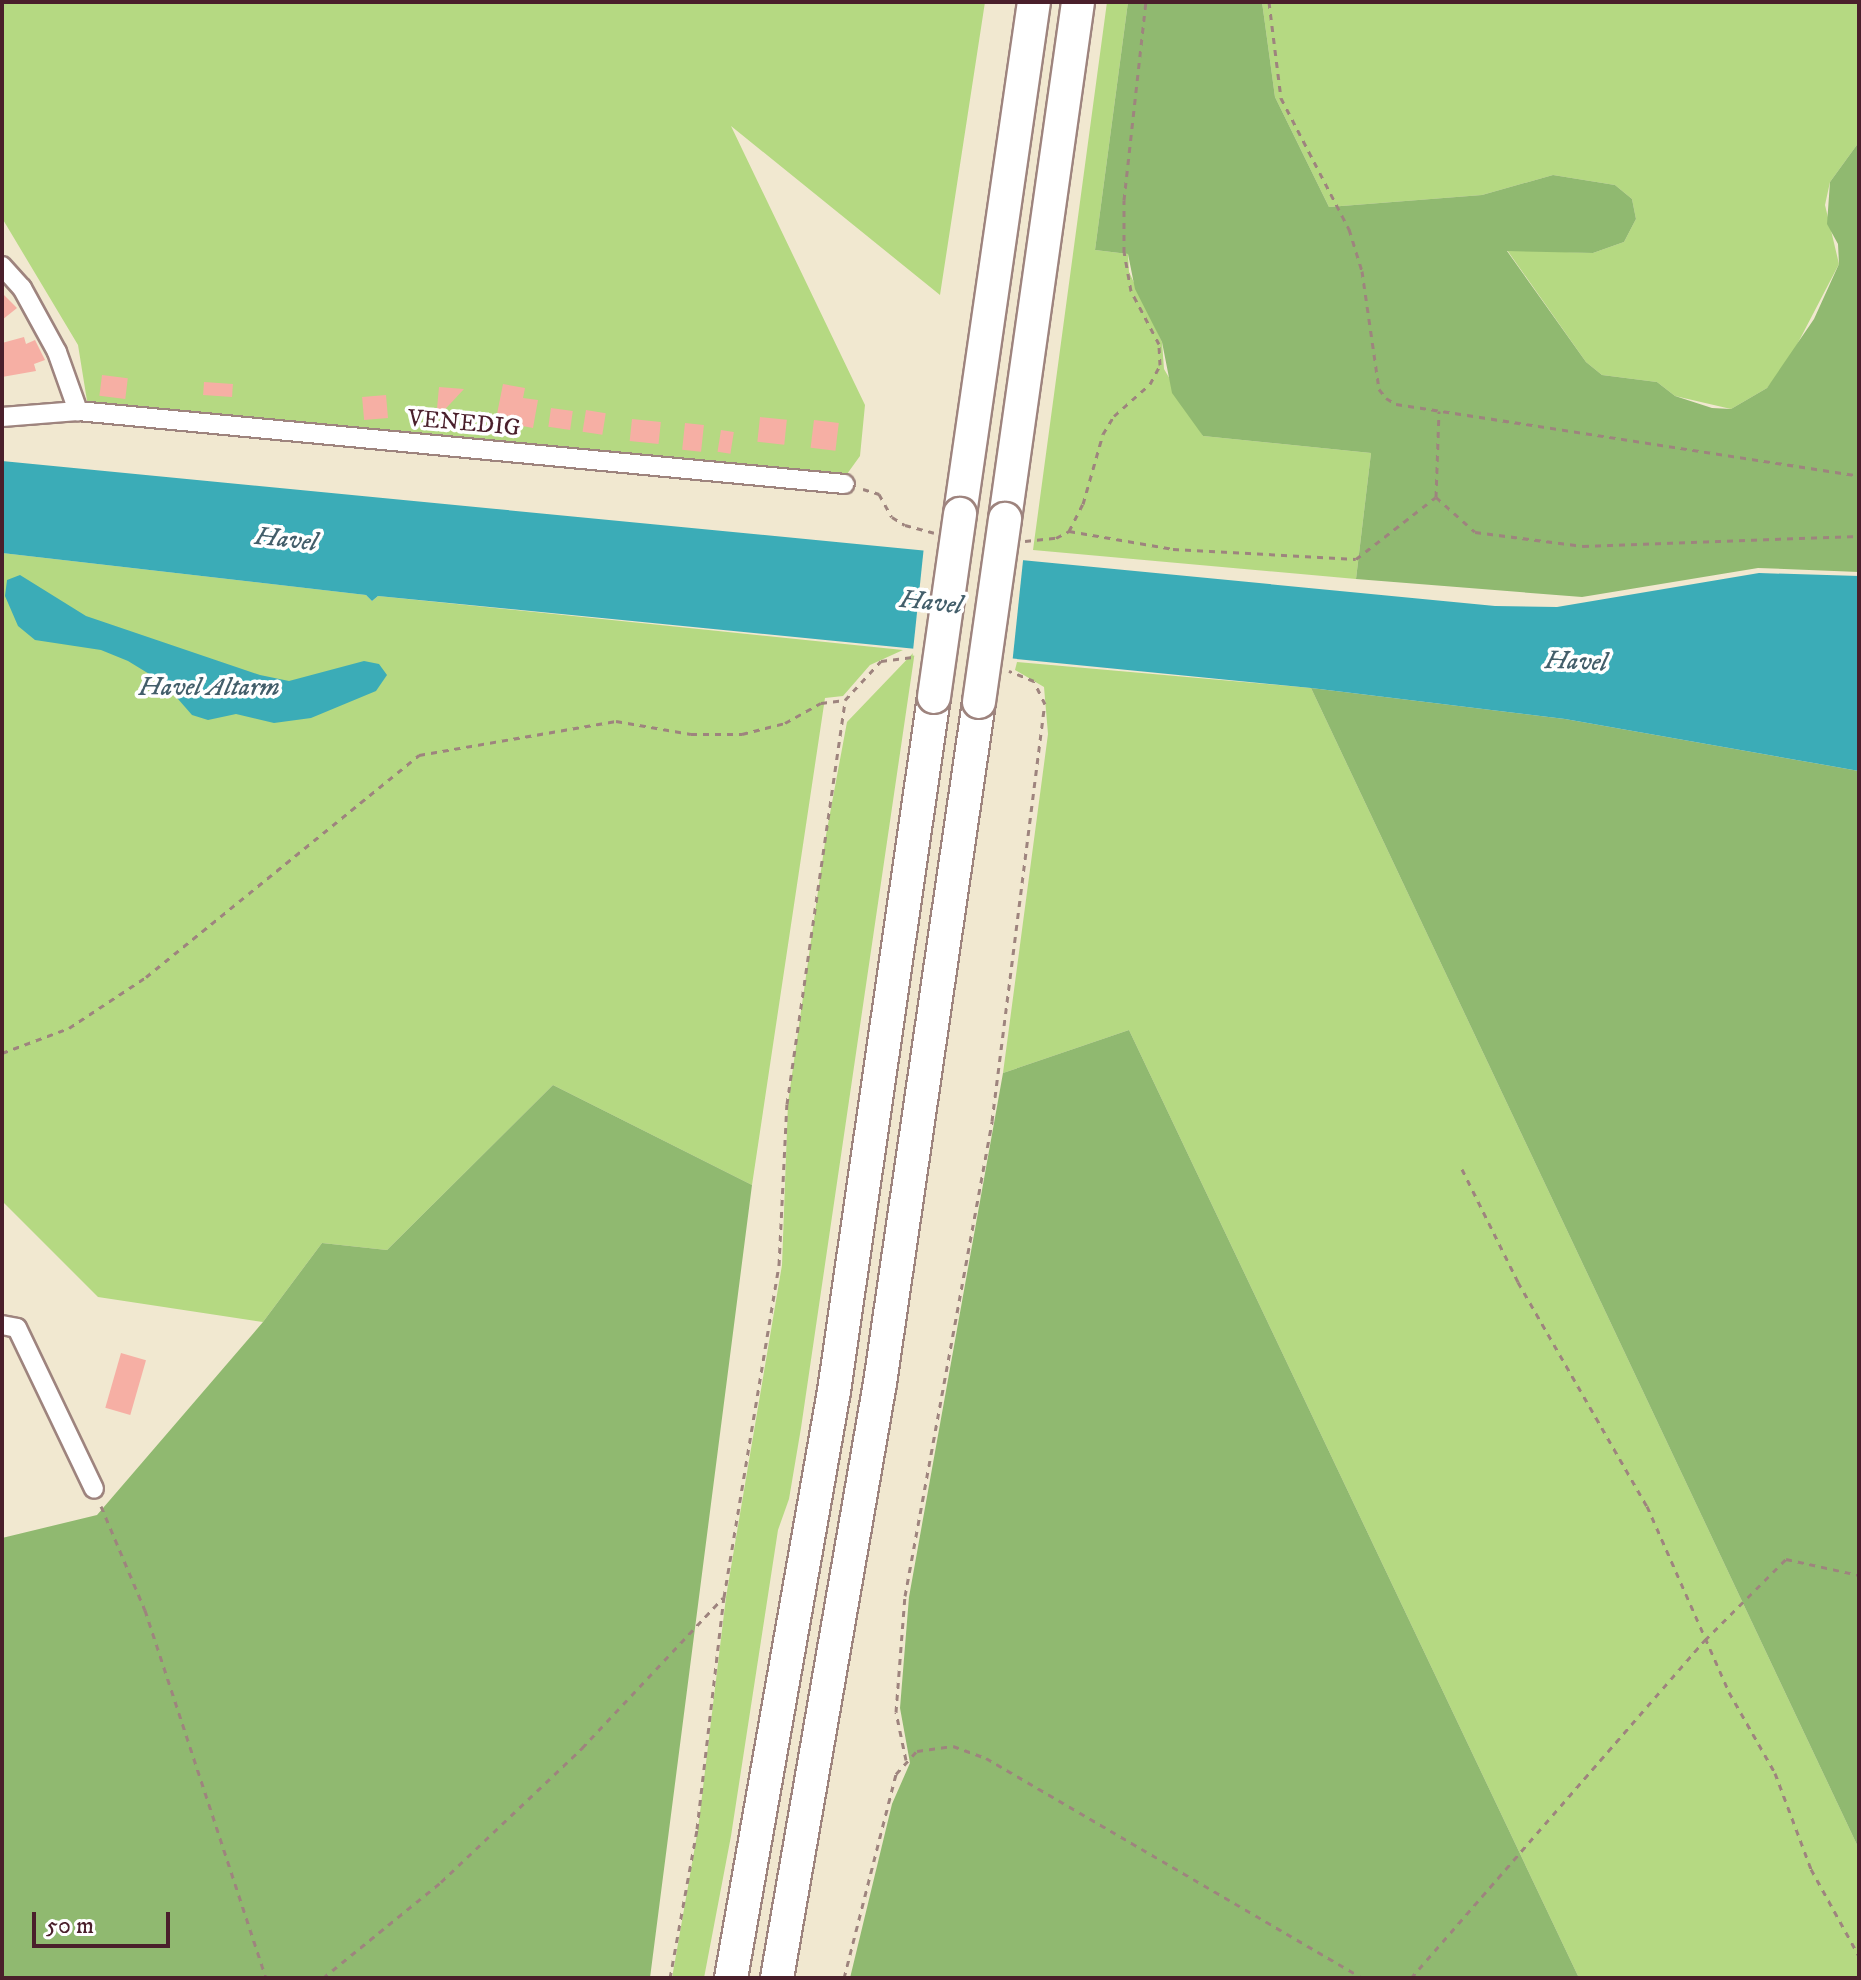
<!DOCTYPE html>
<style>
body{margin:0}
#map{position:relative;width:1861px;height:1980px;overflow:hidden;background:#f1e8d0;font-family:"IM FELL DW Pica",serif}
div>[style]{position:absolute}
.green>*{inset:0;background:#b5d982}
.forest>*{inset:0;background:#90b970}
.water>*{inset:0;background:#3bacb7}
.pier>*{inset:0;background:#f1e8d0;transform-origin:0 0}
.building>*{inset:0;background:#f6afa4;transform-origin:0 0}
.path>*{height:3px;margin-top:-1.5px;transform-origin:0;background:repeating-linear-gradient(90deg,#9e847e 0 6px,transparent 0 12px)}
.roads{filter:drop-shadow(2px 0 #9e847e) drop-shadow(-2px 0 #9e847e) drop-shadow(0 2px #9e847e) drop-shadow(0 -2px #9e847e)}
.street>*{height:18px;margin:-9px;padding:0 9px;transform-origin:9px;border-radius:9px;background:#fff}
.highway>*{height:32px;margin:-16px;padding:0 16px;transform-origin:16px;border-radius:16px;background:#fff}
.bridges{filter:drop-shadow(2px 0 #9e847e) drop-shadow(-2px 0 #9e847e) drop-shadow(0 2px #9e847e) drop-shadow(0 -2px #9e847e)}
.highway-bridge>*{height:32px;margin:-16px;padding:0 16px;transform-origin:16px;border-radius:16px;background:#fff}
span{translate:-50% -50%;white-space:nowrap;text-align:center;line-height:1.15;-webkit-text-stroke:7px #fff;paint-order:stroke}
.street-label{font-size:24px;color:#4a1f2b}
.water-label{font-size:26px;color:#435e6a;font-style:italic}
.frame{position:absolute;inset:0;border:4px solid #4a1f2b;pointer-events:none}
.scale{position:absolute;left:32px;top:1912px;width:138px;height:36px;box-sizing:border-box;border:4px solid #4a1f2b;border-top:0;padding-left:10px;font-size:24px;line-height:28px;white-space:nowrap;color:#4a1f2b;-webkit-text-stroke:6px #fff;paint-order:stroke}
</style>
<div id="map">
<div class="green">
<i style="clip-path:polygon(2px 2px,985px 2px,940px 295px,731px 126px,865px 405px,860px 456px,847px 474px,88px 407px,78px 345px,2px 218px)"></i>
<i style="clip-path:polygon(1107px 2px,1128px 2px,1095px 250px,1128px 254px,1129px 272px,1162px 342px,1164px 369px,1203px 436px,1371px 453px,1356px 579px,1033px 550px)"></i>
<i style="clip-path:polygon(1262px 2px,1859px 2px,1859px 142px,1830px 182px,1825px 205px,1839px 264px,1788px 362px,1767px 388px,1731px 409px,1675px 396px,1657px 382px,1602px 375px,1586px 362px,1507px 250px,1593px 253px,1624px 242px,1636px 219px,1632px 199px,1615px 185px,1553px 175px,1482px 195px,1329px 207px,1275px 97px)"></i>
<i style="clip-path:polygon(2px 553px,366px 595px,372px 601px,378px 596px,903px 650px,870px 665px,843px 696px,825px 698px,752px 1185px,553px 1085px,387px 1250px,322px 1243px,263px 1322px,98px 1297px,2px 1201px)"></i>
<i style="clip-path:polygon(915px 651px,801px 1428px,789px 1499px,778px 1530px,731px 1836px,704px 1978px,672px 1978px,698px 1829px,726px 1597px,782px 1265px,788px 1103px,826px 835px,847px 722px)"></i>
<i style="clip-path:polygon(1017px 662px,1311px 688px,1859px 1849px,1859px 1978px,1579px 1978px,1129px 1030px,1003px 1073px,1048px 734px,1044px 687px,1015px 670px)"></i>
</div>
<div class="forest">
<i style="clip-path:polygon(1128px 2px,1262px 2px,1275px 97px,1329px 207px,1482px 195px,1553px 175px,1615px 185px,1632px 199px,1636px 219px,1624px 242px,1593px 253px,1507px 251px,1586px 362px,1602px 375px,1657px 382px,1675px 396px,1712px 408px,1731px 409px,1767px 388px,1814px 319px,1839px 264px,1838px 244px,1827px 224px,1830px 182px,1859px 142px,1859px 572px,1758px 568px,1582px 597px,1356px 579px,1371px 453px,1203px 436px,1172px 393px,1162px 342px,1135px 289px,1128px 254px,1095px 250px)"></i>
<i style="clip-path:polygon(1311px 688px,1565px 719px,1859px 771px,1859px 1849px)"></i>
<i style="clip-path:polygon(1129px 1030px,1579px 1978px,850px 1978px,892px 1804px,910px 1763px,900px 1708px,909px 1597px,1003px 1073px)"></i>
<i style="clip-path:polygon(553px 1085px,752px 1185px,650px 1978px,2px 1978px,2px 1538px,97px 1515px,263px 1322px,322px 1243px,387px 1250px)"></i>
</div>
<div class="water">
<i style="clip-path:polygon(2px 461px,1495px 606px,1557px 607px,1759px 573px,1859px 576px,1859px 771px,1565px 719px,1311px 688px,378px 596px,372px 601px,366px 595px,2px 553px)"></i>
<i style="clip-path:polygon(20px 575px,86px 616px,260px 675px,289px 681px,364px 661px,379px 664px,387px 675px,376px 691px,311px 718px,274px 723px,236px 714px,208px 720px,192px 715px,164px 683px,128px 661px,101px 650px,35px 640px,18px 626px,5px 596px,7px 580px)"></i>
</div>
<div class="pier">
<i style="left:924px;top:546px;width:100px;height:110px;rotate:6deg"></i>
</div>
<div class="building">
<i style="clip-path:polygon(2px 293px,17px 308px,2px 320px)"></i>
<i style="clip-path:polygon(24px 337px,26px 344px,35px 340px,45px 360px,34px 364px,36px 371px,2px 377px,2px 343px)"></i>
<i style="left:102px;top:375px;width:26px;height:21px;rotate:7deg"></i>
<i style="left:204px;top:382px;width:29px;height:13px;rotate:4deg"></i>
<i style="clip-path:polygon(503px 384px,525px 388px,523px 398px,538px 400px,533px 428px,507px 423px,508px 416px,497px 414px)"></i>
<i style="clip-path:polygon(439px 387px,464px 389px,436px 419px)"></i>
<i style="left:386px;top:395px;width:23px;height:24px;rotate:85deg"></i>
<i style="left:551px;top:408px;width:22px;height:19px;rotate:8deg"></i>
<i style="left:586px;top:410px;width:20px;height:22px;rotate:9deg"></i>
<i style="left:760px;top:417px;width:27px;height:25px;rotate:6deg"></i>
<i style="left:632px;top:419px;width:29px;height:22px;rotate:6deg"></i>
<i style="left:814px;top:420px;width:25px;height:28px;rotate:7deg"></i>
<i style="left:685px;top:423px;width:19px;height:27px;rotate:6deg"></i>
<i style="left:721px;top:430px;width:13px;height:22px;rotate:9deg"></i>
<i style="left:121px;top:1353px;width:26px;height:57px;rotate:16deg"></i>
</div>
<div class="path">
<i style="left:1269px;top:2px;width:97px;rotate:82.9deg"></i>
<i style="left:1281px;top:98px;width:148px;rotate:62.6deg"></i>
<i style="left:1349px;top:229px;width:44px;rotate:72.8deg"></i>
<i style="left:1362px;top:271px;width:119px;rotate:81.8deg"></i>
<i style="left:1379px;top:389px;width:11px;rotate:52deg"></i>
<i style="left:1386px;top:398px;width:12px;rotate:31deg"></i>
<i style="left:1396px;top:404px;width:469px;rotate:8.8deg"></i>
<i style="left:863px;top:489px;width:17px;rotate:17deg"></i>
<i style="left:879px;top:494px;width:26px;rotate:61deg"></i>
<i style="left:892px;top:517px;width:15px;rotate:32deg"></i>
<i style="left:905px;top:525px;width:30px;rotate:15deg"></i>
<i style="left:1436px;top:497px;width:52px;rotate:41.9deg"></i>
<i style="left:1475px;top:532px;width:109px;rotate:7.4deg"></i>
<i style="left:1583px;top:546px;width:276px;rotate:-2.1deg"></i>
<i style="left:1069px;top:531px;width:106px;rotate:9.8deg"></i>
<i style="left:1173px;top:549px;width:183px;rotate:3.1deg"></i>
<i style="left:1356px;top:559px;width:101px;rotate:-37.8deg"></i>
<i style="left:1436px;top:497px;width:86px;rotate:-88deg"></i>
<i style="left:1025px;top:541px;width:31px;rotate:-6deg"></i>
<i style="left:1056px;top:538px;width:15px;rotate:-28deg"></i>
<i style="left:1069px;top:531px;width:30px;rotate:-63deg"></i>
<i style="left:1083px;top:504px;width:73px;rotate:-74.1deg"></i>
<i style="left:1103px;top:434px;width:21px;rotate:-59deg"></i>
<i style="left:1114px;top:416px;width:48px;rotate:-41.6deg"></i>
<i style="left:1150px;top:384px;width:21px;rotate:-62deg"></i>
<i style="left:1160px;top:365px;width:21px;rotate:-93deg"></i>
<i style="left:1159px;top:344px;width:60px;rotate:-117.8deg"></i>
<i style="left:1131px;top:291px;width:39px;rotate:-100deg"></i>
<i style="left:1124px;top:253px;width:53px;rotate:-90deg"></i>
<i style="left:1124px;top:200px;width:199px;rotate:-83.7deg"></i>
<i style="left:2px;top:1053px;width:72px;rotate:-20.5deg"></i>
<i style="left:69px;top:1028px;width:92px;rotate:-33.5deg"></i>
<i style="left:146px;top:977px;width:352px;rotate:-39.1deg"></i>
<i style="left:419px;top:755px;width:200px;rotate:-9.8deg"></i>
<i style="left:616px;top:721px;width:76px;rotate:9.8deg"></i>
<i style="left:691px;top:734px;width:51px"></i>
<i style="left:742px;top:734px;width:44px;rotate:-14.3deg"></i>
<i style="left:785px;top:723px;width:41px;rotate:-29.1deg"></i>
<i style="left:821px;top:703px;width:24px;rotate:-7deg"></i>
<i style="left:1462px;top:1169px;width:126px;rotate:63.6deg"></i>
<i style="left:1518px;top:1282px;width:258px;rotate:60.1deg"></i>
<i style="left:1647px;top:1506px;width:203px;rotate:66.2deg"></i>
<i style="left:1729px;top:1692px;width:93px;rotate:60.4deg"></i>
<i style="left:1775px;top:1773px;width:103px;rotate:69.4deg"></i>
<i style="left:1811px;top:1869px;width:99px;rotate:61.1deg"></i>
<i style="left:101px;top:1506px;width:113px;rotate:67.1deg"></i>
<i style="left:145px;top:1610px;width:387px;rotate:71.8deg"></i>
<i style="left:906px;top:1760px;width:49px;rotate:-101.8deg"></i>
<i style="left:896px;top:1712px;width:116px;rotate:-85.6deg"></i>
<i style="left:905px;top:1596px;width:483px;rotate:-79.6deg"></i>
<i style="left:992px;top:1121px;width:420px;rotate:-82.8deg"></i>
<i style="left:1045px;top:704px;width:25px;rotate:-116deg"></i>
<i style="left:1034px;top:681px;width:27px;rotate:-158deg"></i>
<i style="left:323px;top:1978px;width:152px;rotate:-39.1deg"></i>
<i style="left:441px;top:1882px;width:195px;rotate:-43.5deg"></i>
<i style="left:582px;top:1748px;width:206px;rotate:-46.8deg"></i>
<i style="left:670px;top:1978px;width:151px;rotate:-79.7deg"></i>
<i style="left:697px;top:1829px;width:234px;rotate:-83.4deg"></i>
<i style="left:724px;top:1597px;width:337px;rotate:-80.6deg"></i>
<i style="left:779px;top:1265px;width:161px;rotate:-87.2deg"></i>
<i style="left:787px;top:1104px;width:408px;rotate:-81.8deg"></i>
<i style="left:845px;top:700px;width:53px;rotate:-47.3deg"></i>
<i style="left:881px;top:661px;width:34px;rotate:-7deg"></i>
<i style="left:844px;top:1978px;width:211px;rotate:-75.7deg"></i>
<i style="left:896px;top:1774px;width:31px;rotate:-48deg"></i>
<i style="left:917px;top:1751px;width:36px;rotate:-8deg"></i>
<i style="left:953px;top:1746px;width:35px;rotate:20deg"></i>
<i style="left:986px;top:1758px;width:436px;rotate:30.3deg"></i>
<i style="left:1411px;top:1978px;width:448px;rotate:-49deg"></i>
<i style="left:1705px;top:1640px;width:115px;rotate:-45deg"></i>
<i style="left:1786px;top:1559px;width:75px;rotate:12.4deg"></i>
</div>
<div class="roads">
<div class="street">
<i style="left:2px;top:266px;width:30px;rotate:48deg"></i>
<i style="left:22px;top:288px;width:73px;rotate:61.3deg"></i>
<i style="left:57px;top:352px;width:63px;rotate:70.4deg"></i>
<i style="left:2px;top:417px;width:76px;rotate:-4.5deg"></i>
<i style="left:78px;top:411px;width:770px;rotate:5.44deg"></i>
<i style="left:2px;top:1325px;width:15px;rotate:11deg"></i>
<i style="left:17px;top:1328px;width:178px;rotate:64.4deg"></i>
</div>
<div class="highway">
<i style="left:960px;top:514px;width:517px;rotate:-81.78deg"></i>
<i style="left:1005px;top:519px;width:522px;rotate:-81.96deg"></i>
<i style="left:731px;top:1978px;width:596px;rotate:-80.05deg"></i>
<i style="left:834px;top:1391px;width:701px;rotate:-81.8deg"></i>
<i style="left:777px;top:1978px;width:604px;rotate:-80.18deg"></i>
<i style="left:880px;top:1383px;width:688px;rotate:-81.73deg"></i>
</div>
</div>
<div class="bridges">
<div class="highway-bridge">
<i style="left:934px;top:697px;width:185px;rotate:-81.9deg"></i>
<i style="left:979px;top:702px;width:185px;rotate:-81.9deg"></i>
</div>
</div>
<div class="street-label">
<span style="left:464px;top:424px;rotate:5deg">VENEDIG</span>
</div>
<div class="water-label">
<span style="left:286px;top:540px;rotate:6deg">Havel</span>
<span style="left:931px;top:603px;rotate:6deg">Havel</span>
<span style="left:1576px;top:662px;rotate:2deg">Havel</span>
<span style="left:209px;top:688px">Havel Altarm</span>
</div>
<div class="frame"></div>
<div class="scale">50 m</div>
</div>
